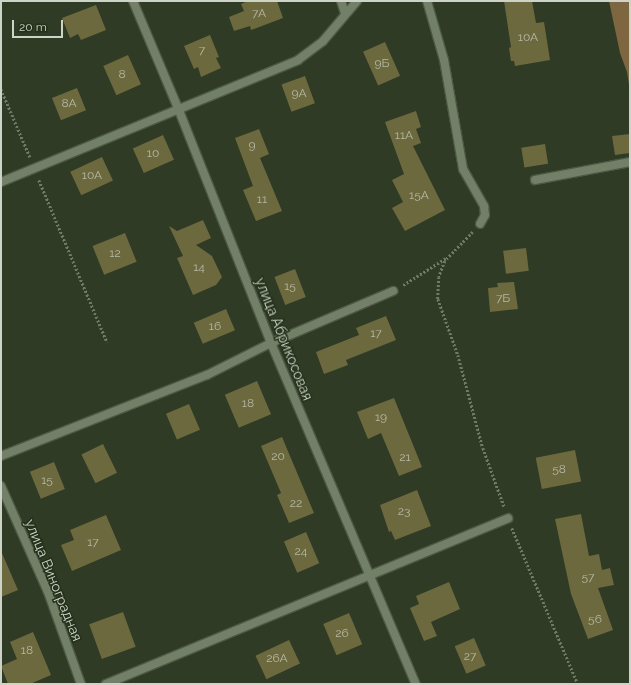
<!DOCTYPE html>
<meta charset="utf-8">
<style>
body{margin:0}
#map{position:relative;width:631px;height:685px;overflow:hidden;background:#2f3b25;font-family:Raleway,sans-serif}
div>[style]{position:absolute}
.forest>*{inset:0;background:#7d6640}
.building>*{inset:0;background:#6c693f;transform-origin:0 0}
.path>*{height:2.5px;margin-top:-1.25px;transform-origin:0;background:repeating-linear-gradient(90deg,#707a68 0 2px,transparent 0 4px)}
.roads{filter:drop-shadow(1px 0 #4e5745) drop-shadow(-1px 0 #4e5745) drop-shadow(0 1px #4e5745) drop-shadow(0 -1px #4e5745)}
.service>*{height:8px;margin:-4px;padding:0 4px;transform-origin:4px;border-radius:4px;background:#738068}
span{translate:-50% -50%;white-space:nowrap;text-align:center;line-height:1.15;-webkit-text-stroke:3px #25311b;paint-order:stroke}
.number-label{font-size:12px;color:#b5b9a5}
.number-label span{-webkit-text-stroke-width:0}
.street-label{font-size:14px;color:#cdd4c7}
.frame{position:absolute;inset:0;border:2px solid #cdd4c7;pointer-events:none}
.scale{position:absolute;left:12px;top:20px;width:51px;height:18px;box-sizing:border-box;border:2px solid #cdd4c7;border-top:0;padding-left:5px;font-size:12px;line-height:14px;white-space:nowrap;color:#cdd4c7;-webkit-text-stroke:3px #25311b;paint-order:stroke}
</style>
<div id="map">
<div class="forest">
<i style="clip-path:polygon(609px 1px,630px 1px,630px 91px,627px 72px,620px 53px)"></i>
</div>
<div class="building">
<i style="clip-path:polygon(248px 1px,277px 1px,283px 18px,251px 30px,250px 26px,234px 31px,229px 17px,244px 11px,241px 4px)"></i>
<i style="clip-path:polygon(504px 1px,532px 1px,536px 23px,544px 22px,550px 60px,515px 66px,514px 61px,511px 61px,509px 48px,511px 47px)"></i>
<i style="clip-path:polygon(96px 5px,106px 30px,81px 40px,78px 34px,70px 38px,62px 18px)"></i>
<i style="clip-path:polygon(210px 35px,219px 57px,216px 58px,221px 68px,201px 77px,198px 67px,194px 69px,184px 46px)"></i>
<i style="left:385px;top:42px;width:37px;height:24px;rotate:66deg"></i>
<i style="left:128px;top:55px;width:32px;height:27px;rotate:66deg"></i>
<i style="left:305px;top:76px;width:29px;height:25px;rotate:70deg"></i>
<i style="left:77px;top:88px;width:24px;height:27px;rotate:68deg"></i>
<i style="clip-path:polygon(416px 111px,421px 127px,416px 129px,421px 143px,413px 146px,445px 210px,405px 231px,392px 208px,403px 202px,392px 180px,404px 174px,385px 122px)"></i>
<i style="clip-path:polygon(259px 129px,269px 154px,260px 158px,282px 211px,256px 221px,243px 190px,253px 186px,235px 138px)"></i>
<i style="clip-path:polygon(630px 134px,630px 153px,615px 155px,612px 136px)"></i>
<i style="left:163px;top:135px;width:27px;height:33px;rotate:66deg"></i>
<i style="left:545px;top:144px;width:20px;height:24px;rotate:81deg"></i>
<i style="left:102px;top:157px;width:26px;height:35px;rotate:65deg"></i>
<i style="clip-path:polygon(203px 220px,211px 238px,196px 245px,212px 256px,222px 277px,216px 285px,193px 295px,177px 258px,183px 256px,169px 226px,177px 231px)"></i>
<i style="left:125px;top:233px;width:31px;height:35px;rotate:68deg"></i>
<i style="left:526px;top:248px;width:23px;height:23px;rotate:83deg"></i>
<i style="left:295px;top:269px;width:30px;height:22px;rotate:69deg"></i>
<i style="clip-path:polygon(514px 282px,518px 309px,490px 312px,488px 288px,498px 287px,497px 283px)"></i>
<i style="left:226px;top:309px;width:23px;height:35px;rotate:67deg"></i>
<i style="clip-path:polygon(386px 316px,396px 340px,346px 360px,348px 365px,324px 374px,316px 352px,359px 335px,356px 328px)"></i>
<i style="left:257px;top:381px;width:36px;height:35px;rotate:67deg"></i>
<i style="clip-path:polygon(394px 398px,422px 467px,399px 476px,381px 433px,368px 439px,357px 412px)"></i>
<i style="left:189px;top:404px;width:28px;height:25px;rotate:67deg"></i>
<i style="clip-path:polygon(282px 437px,314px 513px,289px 523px,277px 495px,281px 493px,261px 446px)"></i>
<i style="left:103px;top:444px;width:32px;height:24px;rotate:64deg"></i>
<i style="left:575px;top:450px;width:32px;height:40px;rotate:79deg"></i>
<i style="left:54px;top:462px;width:29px;height:26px;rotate:68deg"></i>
<i style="clip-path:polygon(417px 490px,431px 526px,395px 540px,391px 531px,389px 532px,380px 505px)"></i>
<i style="clip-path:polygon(581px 514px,589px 556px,599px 554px,602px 570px,610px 568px,614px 585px,598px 588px,613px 630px,588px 639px,571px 594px,555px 519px)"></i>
<i style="clip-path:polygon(106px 515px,121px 550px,72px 571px,61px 545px,74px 540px,70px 530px)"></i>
<i style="left:306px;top:532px;width:34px;height:24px;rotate:67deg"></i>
<i style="clip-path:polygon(1px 551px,18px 590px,1px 597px)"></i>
<i style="clip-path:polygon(449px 582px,460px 609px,431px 622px,437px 636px,424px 641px,410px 608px,419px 604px,416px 596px)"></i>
<i style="left:123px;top:612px;width:37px;height:36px;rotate:70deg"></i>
<i style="left:349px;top:613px;width:34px;height:28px;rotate:67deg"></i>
<i style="clip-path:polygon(33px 632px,51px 675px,30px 684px,8px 684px,1px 666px,17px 659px,10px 642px)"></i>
<i style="left:474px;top:638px;width:30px;height:21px;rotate:67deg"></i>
<i style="left:289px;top:640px;width:26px;height:37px;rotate:65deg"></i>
</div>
<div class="path">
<i style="left:1px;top:89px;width:74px;rotate:66.9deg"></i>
<i style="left:39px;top:180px;width:176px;rotate:67.2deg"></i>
<i style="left:473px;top:232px;width:40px;rotate:134deg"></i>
<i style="left:445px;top:261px;width:17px;rotate:111deg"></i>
<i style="left:439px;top:277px;width:22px;rotate:93deg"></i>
<i style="left:438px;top:299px;width:59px;rotate:70.3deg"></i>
<i style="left:458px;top:355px;width:96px;rotate:75deg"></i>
<i style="left:483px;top:448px;width:62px;rotate:70.1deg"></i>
<i style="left:403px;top:285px;width:51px;rotate:-32.1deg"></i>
<i style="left:512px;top:528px;width:169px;rotate:67.1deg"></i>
</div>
<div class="roads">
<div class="service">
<i style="left:133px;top:1px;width:116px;rotate:67.2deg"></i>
<i style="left:178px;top:108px;width:253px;rotate:68.4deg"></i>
<i style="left:271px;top:343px;width:371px;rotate:67deg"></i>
<i style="left:341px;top:1px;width:13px;rotate:72deg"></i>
<i style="left:427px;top:1px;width:61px;rotate:73.9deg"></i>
<i style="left:444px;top:60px;width:111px;rotate:80.1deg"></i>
<i style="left:463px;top:169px;width:43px;rotate:60.4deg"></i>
<i style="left:484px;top:206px;width:9px;rotate:84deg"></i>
<i style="left:485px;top:215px;width:10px;rotate:119deg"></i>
<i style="left:535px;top:180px;width:97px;rotate:-10.7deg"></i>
<i style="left:1px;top:182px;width:321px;rotate:-22.3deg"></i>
<i style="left:298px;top:60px;width:31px;rotate:-37deg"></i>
<i style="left:323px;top:41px;width:52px;rotate:-49.6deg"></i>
<i style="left:1px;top:456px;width:221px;rotate:-21.5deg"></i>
<i style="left:207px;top:375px;width:72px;rotate:-26.6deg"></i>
<i style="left:271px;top:343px;width:133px;rotate:-23.1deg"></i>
<i style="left:1px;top:486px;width:116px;rotate:66.1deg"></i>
<i style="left:48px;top:592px;width:98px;rotate:70.3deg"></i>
<i style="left:106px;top:684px;width:435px;rotate:-22.4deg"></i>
</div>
</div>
<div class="number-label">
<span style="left:259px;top:14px">7А</span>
<span style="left:528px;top:38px">10А</span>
<span style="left:202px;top:51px">7</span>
<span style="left:382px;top:64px">9Б</span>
<span style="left:122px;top:75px">8</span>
<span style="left:299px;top:94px">9А</span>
<span style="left:69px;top:104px">8А</span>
<span style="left:404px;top:136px">11А</span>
<span style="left:252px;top:146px">9</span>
<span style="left:153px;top:154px">10</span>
<span style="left:92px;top:176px">10А</span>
<span style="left:419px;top:196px">15А</span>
<span style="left:262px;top:200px">11</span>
<span style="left:115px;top:254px">12</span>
<span style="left:199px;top:268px">14</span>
<span style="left:290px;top:287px">15</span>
<span style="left:503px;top:299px">7Б</span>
<span style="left:215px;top:327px">16</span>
<span style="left:376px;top:334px">17</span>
<span style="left:248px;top:404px">18</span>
<span style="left:381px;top:418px">19</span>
<span style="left:278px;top:457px">20</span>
<span style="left:405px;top:458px">21</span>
<span style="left:559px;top:470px">58</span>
<span style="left:47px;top:481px">15</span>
<span style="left:296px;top:504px">22</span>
<span style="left:404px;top:512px">23</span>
<span style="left:93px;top:543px">17</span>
<span style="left:301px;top:552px">24</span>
<span style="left:588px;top:578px">57</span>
<span style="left:595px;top:620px">56</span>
<span style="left:342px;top:634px">26</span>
<span style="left:27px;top:651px">18</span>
<span style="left:470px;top:657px">27</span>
<span style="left:277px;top:659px">26А</span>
</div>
<div class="street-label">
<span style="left:284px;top:339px;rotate:68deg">улица Абрикосовая</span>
<span style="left:54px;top:580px;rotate:68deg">улица Виноградная</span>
</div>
<div class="frame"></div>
<div class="scale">20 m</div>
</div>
